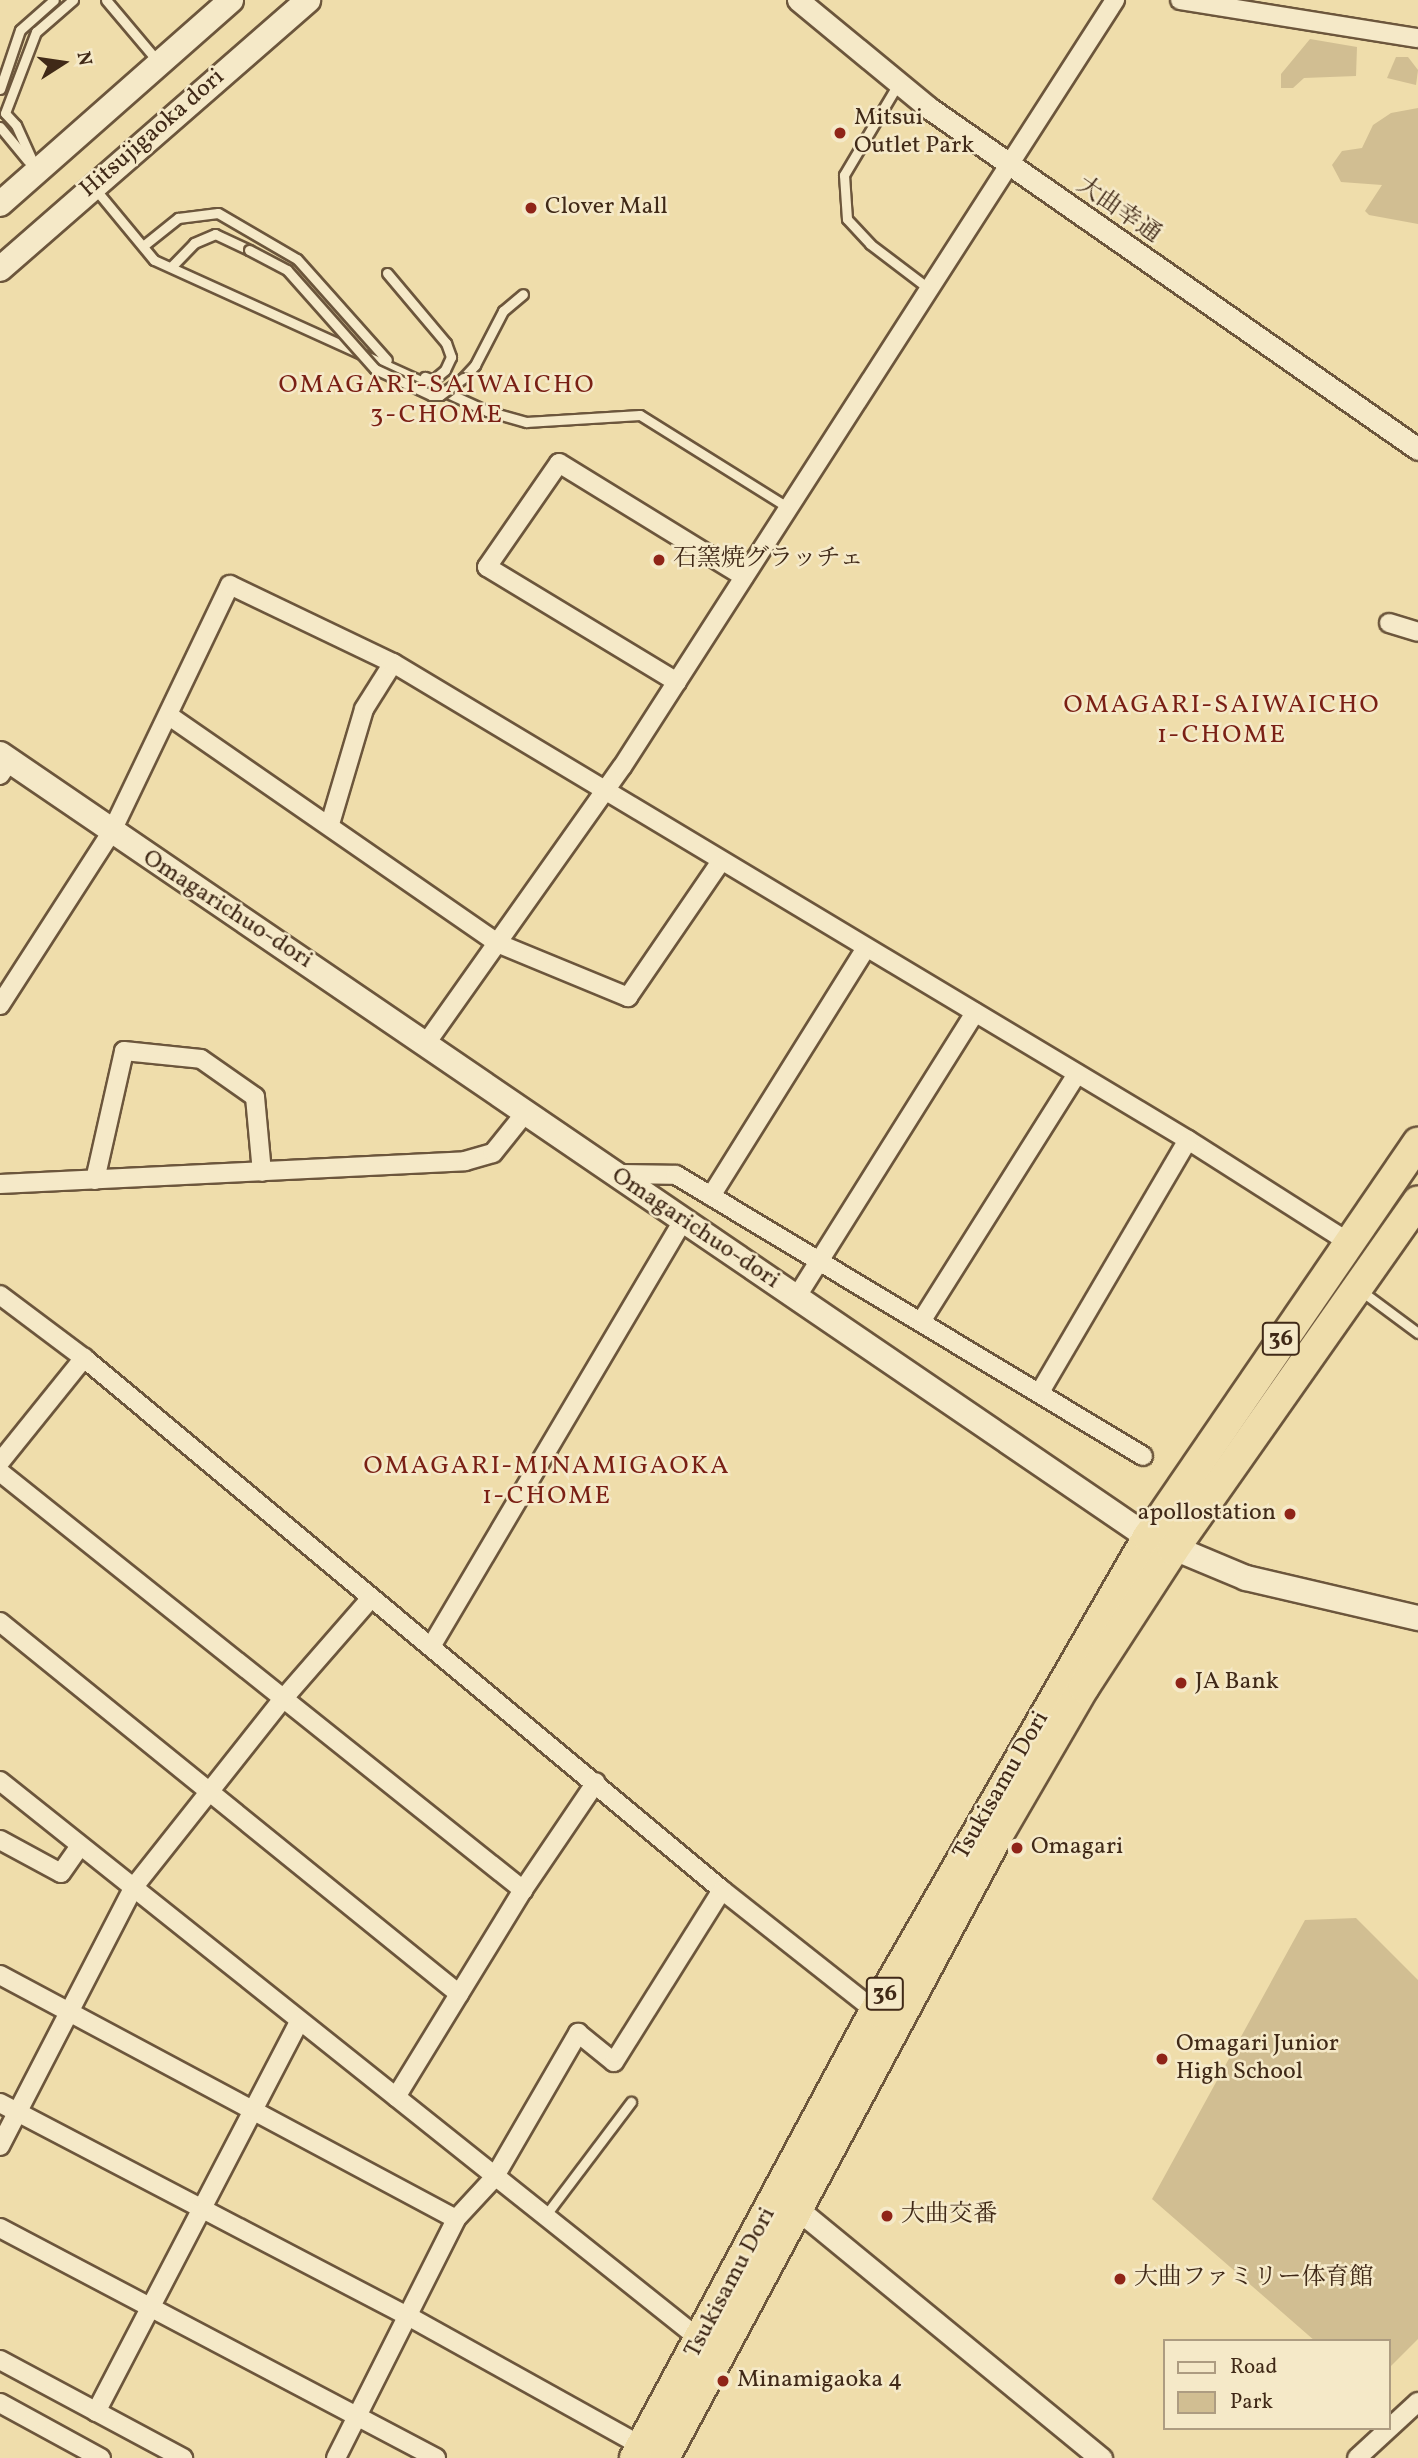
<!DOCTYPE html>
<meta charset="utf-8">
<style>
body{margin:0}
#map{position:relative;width:1418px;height:2458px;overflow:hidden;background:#efddab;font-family:Vollkorn,"Noto Serif JP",serif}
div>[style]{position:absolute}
.green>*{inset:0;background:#d1be92}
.roads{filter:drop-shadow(2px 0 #6c563c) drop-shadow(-2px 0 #6c563c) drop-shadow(0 2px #6c563c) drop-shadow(0 -2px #6c563c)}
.service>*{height:9px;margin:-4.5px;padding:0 4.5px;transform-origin:4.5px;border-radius:4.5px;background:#f5e9c8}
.minor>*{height:18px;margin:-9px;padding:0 9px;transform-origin:9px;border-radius:9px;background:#f5e9c8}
.tertiary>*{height:21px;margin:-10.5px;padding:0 10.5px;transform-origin:10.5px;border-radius:10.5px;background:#f5e9c8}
.secondary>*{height:24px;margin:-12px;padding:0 12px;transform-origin:12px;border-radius:12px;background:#f5e9c8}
.trunk>*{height:30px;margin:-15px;padding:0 15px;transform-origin:15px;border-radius:15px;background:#efddab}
.bridges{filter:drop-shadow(2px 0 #6c563c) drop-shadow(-2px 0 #6c563c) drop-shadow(0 2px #6c563c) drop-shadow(0 -2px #6c563c)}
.service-bridge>*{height:9px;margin:-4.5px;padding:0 4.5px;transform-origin:4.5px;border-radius:4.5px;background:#f5e9c8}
.dots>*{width:19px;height:19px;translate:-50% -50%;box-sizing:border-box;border:4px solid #f5e9c8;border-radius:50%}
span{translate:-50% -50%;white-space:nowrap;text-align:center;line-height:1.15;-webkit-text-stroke:5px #f5e9c8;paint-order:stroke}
.shield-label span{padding:2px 5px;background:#f5e9c8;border:2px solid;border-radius:5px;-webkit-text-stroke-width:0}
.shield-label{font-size:23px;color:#402917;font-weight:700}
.poi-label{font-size:24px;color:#402917}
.left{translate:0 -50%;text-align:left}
.right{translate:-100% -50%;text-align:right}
.street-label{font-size:24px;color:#402917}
.neighbourhood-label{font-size:26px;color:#7a1f14;letter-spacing:2px}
.legend{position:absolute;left:1163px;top:2339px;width:228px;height:91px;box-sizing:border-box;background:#f5e9c8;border:2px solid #ad9c81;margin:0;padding:9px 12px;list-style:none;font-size:21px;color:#402917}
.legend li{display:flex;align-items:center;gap:14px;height:35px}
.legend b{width:35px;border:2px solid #ad9c81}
.north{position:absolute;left:28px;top:28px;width:70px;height:70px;-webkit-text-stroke:5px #f5e9c8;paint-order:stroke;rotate:78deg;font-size:19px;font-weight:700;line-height:28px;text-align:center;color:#402917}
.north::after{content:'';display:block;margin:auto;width:24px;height:32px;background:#402917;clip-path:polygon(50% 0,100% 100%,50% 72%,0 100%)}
</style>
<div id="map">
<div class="green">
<i style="clip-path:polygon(1310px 39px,1357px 47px,1356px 76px,1304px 78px,1293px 88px,1281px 88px,1281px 74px)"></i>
<i style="clip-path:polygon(1396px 57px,1408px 57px,1418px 70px,1416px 85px,1387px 78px)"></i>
<i style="clip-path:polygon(1418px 108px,1418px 224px,1369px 215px,1365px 211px,1382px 185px,1341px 182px,1332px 165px,1342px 151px,1362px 148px,1373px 125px,1391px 113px)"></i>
<i style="clip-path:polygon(1356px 1918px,1418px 1980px,1418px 2339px,1388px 2369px,1388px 2341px,1315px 2341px,1152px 2199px,1305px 1920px)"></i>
</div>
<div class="roads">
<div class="service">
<i style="left:106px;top:0;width:82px;rotate:49.9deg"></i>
<i style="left:898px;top:84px;width:106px;rotate:120.7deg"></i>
<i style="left:844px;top:175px;width:44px;rotate:86.1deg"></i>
<i style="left:847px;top:219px;width:34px;rotate:47deg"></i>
<i style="left:870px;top:244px;width:73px;rotate:37.2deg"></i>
<i style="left:0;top:89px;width:62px;rotate:-71.3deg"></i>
<i style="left:20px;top:30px;width:45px;rotate:-41.4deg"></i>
<i style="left:0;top:127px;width:44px;rotate:50.5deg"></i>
<i style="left:36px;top:169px;width:48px;rotate:-114.4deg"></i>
<i style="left:16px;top:125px;width:16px;rotate:-133deg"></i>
<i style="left:5px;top:113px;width:87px;rotate:-69.1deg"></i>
<i style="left:36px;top:32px;width:49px;rotate:-40.9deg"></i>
<i style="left:96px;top:190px;width:91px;rotate:50.4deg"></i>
<i style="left:154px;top:260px;width:366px;rotate:24.4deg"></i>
<i style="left:487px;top:411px;width:41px;rotate:15.8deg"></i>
<i style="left:526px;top:422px;width:114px;rotate:-3.5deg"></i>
<i style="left:640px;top:415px;width:176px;rotate:32deg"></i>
<i style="left:143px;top:246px;width:45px;rotate:-38.7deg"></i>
<i style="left:178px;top:218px;width:40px;rotate:-7.1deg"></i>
<i style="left:218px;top:213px;width:91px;rotate:30.2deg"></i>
<i style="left:297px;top:259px;width:135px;rotate:48.3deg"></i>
<i style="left:171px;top:267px;width:33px;rotate:-46deg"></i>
<i style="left:194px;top:243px;width:23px;rotate:-23deg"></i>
<i style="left:215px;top:234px;width:38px;rotate:25deg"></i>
<i style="left:387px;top:273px;width:92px;rotate:49.9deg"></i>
<i style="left:446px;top:343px;width:15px;rotate:70deg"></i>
<i style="left:451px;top:357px;width:14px;rotate:115deg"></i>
<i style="left:445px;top:370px;width:16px;rotate:140deg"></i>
<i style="left:433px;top:380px;width:9px;rotate:-159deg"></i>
<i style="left:463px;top:378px;width:18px;rotate:-47deg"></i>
<i style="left:475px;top:365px;width:61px;rotate:-62.6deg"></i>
<i style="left:503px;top:311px;width:26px;rotate:-40deg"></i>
<i style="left:1360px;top:1290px;width:72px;rotate:36.6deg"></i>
<i style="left:545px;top:2216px;width:143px;rotate:-53deg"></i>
</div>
<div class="minor">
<i style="left:1180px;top:0;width:241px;rotate:9.1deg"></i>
<i style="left:1389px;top:623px;width:30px;rotate:17deg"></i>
<i style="left:677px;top:682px;width:222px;rotate:-148.8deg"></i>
<i style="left:487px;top:567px;width:126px;rotate:-55.3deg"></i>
<i style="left:559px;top:463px;width:217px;rotate:31.6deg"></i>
<i style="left:168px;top:715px;width:400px;rotate:34.7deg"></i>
<i style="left:497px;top:943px;width:142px;rotate:22.4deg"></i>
<i style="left:628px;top:997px;width:165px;rotate:-55.6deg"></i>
<i style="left:0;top:775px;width:18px;rotate:-56deg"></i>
<i style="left:330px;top:824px;width:120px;rotate:-73.5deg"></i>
<i style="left:364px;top:709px;width:54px;rotate:-57.8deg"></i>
<i style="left:0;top:1005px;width:205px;rotate:-57.2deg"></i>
<i style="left:111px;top:833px;width:275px;rotate:-64.4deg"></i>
<i style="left:230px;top:585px;width:181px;rotate:25.6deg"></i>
<i style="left:393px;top:663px;width:927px;rotate:30.96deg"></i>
<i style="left:1188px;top:1140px;width:190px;rotate:32.5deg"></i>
<i style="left:427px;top:1042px;width:337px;rotate:-54.7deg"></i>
<i style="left:622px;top:767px;width:912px;rotate:-57.27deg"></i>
<i style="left:615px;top:1174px;width:61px;rotate:0.9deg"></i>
<i style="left:676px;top:1175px;width:545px;rotate:31.04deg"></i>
<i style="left:95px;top:1180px;width:132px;rotate:-77.3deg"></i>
<i style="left:124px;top:1051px;width:77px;rotate:5.9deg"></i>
<i style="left:201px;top:1059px;width:66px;rotate:35.1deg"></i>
<i style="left:255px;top:1097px;width:75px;rotate:84.7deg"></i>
<i style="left:0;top:1184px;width:466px;rotate:-2.8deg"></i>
<i style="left:465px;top:1161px;width:29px;rotate:-16deg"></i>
<i style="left:493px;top:1153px;width:53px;rotate:-51.2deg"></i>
<i style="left:711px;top:1196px;width:292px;rotate:-58deg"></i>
<i style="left:0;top:1295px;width:105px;rotate:36.9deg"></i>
<i style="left:84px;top:1358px;width:831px;rotate:39.82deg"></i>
<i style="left:722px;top:1890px;width:195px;rotate:38.3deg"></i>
<i style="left:796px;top:1298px;width:337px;rotate:-57.9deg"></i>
<i style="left:922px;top:1320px;width:291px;rotate:-57.8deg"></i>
<i style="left:1040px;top:1392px;width:292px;rotate:-59.6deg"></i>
<i style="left:0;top:1462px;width:134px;rotate:-51.1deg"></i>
<i style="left:0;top:1472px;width:670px;rotate:38.63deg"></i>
<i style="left:0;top:1622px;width:591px;rotate:39.02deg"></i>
<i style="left:432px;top:1645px;width:494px;rotate:-59.4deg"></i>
<i style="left:0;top:1781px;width:898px;rotate:38.58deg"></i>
<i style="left:0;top:1840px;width:69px;rotate:28.4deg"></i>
<i style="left:61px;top:1873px;width:33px;rotate:-55deg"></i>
<i style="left:0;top:1975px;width:517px;rotate:28.15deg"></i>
<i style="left:396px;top:2097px;width:243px;rotate:-58.5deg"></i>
<i style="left:523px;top:1890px;width:130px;rotate:-55.9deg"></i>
<i style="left:0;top:2103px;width:460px;rotate:27.6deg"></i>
<i style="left:408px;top:2316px;width:268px;rotate:29.1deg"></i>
<i style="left:0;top:2146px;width:290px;rotate:-62.7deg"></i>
<i style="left:133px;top:1888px;width:241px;rotate:-51.6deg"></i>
<i style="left:283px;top:1699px;width:134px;rotate:-48.9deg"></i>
<i style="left:0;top:2228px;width:493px;rotate:27.8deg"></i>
<i style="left:0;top:2360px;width:208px;rotate:28.2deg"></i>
<i style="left:0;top:2403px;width:115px;rotate:28.6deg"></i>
<i style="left:96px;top:2412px;width:440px;rotate:-62.5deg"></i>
<i style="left:336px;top:2458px;width:267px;rotate:-63.3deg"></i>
<i style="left:456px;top:2219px;width:56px;rotate:-47.2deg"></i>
<i style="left:494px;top:2178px;width:168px;rotate:-59.9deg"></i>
<i style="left:578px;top:2033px;width:46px;rotate:38.9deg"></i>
<i style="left:614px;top:2062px;width:203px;rotate:-57.9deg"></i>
<i style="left:1357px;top:2458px;width:83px;rotate:-42.6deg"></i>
</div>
<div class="tertiary">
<i style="left:798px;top:0;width:170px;rotate:39.5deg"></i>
<i style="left:929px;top:108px;width:596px;rotate:34.89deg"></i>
<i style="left:789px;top:2202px;width:404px;rotate:39.4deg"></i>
</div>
<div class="secondary">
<i style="left:0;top:204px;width:308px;rotate:-41.4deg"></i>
<i style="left:0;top:269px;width:409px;rotate:-41.1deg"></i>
<i style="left:0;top:754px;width:1390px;rotate:34.3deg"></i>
<i style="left:1148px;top:1537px;width:106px;rotate:22.7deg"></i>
<i style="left:1246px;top:1578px;width:177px;rotate:13.1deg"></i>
</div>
<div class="trunk">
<i style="left:635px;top:2458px;width:507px;rotate:-61.77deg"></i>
<i style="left:875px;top:2011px;width:547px;rotate:-60.06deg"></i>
<i style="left:1148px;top:1537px;width:478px;rotate:-55.6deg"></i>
<i style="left:664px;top:2458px;width:703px;rotate:-61.83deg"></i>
<i style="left:996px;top:1838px;width:175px;rotate:-59.8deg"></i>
<i style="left:1084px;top:1687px;width:163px;rotate:-57deg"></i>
<i style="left:1173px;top:1550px;width:426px;rotate:-54.9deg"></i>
</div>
</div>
<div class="bridges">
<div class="service-bridge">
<i style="left:249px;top:250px;width:43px;rotate:27.8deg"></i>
<i style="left:287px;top:270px;width:132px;rotate:48.4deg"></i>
<i style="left:375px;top:369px;width:62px;rotate:24.9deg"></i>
<i style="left:431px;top:395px;width:9px"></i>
<i style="left:440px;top:395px;width:29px;rotate:-36deg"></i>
</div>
</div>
<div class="dots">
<i style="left:840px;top:133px;background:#8f2418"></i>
<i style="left:531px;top:208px;background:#8f2418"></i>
<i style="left:659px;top:560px;background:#8f2418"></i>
<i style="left:1290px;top:1514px;background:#8f2418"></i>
<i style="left:1181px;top:1683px;background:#8f2418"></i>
<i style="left:1017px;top:1848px;background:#8f2418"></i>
<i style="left:1162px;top:2059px;background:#8f2418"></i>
<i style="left:887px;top:2216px;background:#8f2418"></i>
<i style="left:1120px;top:2279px;background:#8f2418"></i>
<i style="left:723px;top:2381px;background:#8f2418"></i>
</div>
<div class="shield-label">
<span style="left:1281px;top:1339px">36</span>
<span style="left:885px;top:1994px">36</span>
</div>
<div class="poi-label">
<span class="left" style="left:854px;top:133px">Mitsui<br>Outlet Park</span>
<span class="left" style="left:545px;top:208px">Clover Mall</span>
<span class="left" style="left:673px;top:560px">石窯焼グラッチェ</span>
<span class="right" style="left:1276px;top:1514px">apollostation</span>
<span class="left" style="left:1195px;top:1683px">JA Bank</span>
<span class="left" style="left:1031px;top:1848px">Omagari</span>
<span class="left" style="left:1176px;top:2059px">Omagari Junior<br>High School</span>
<span class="left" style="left:901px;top:2216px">大曲交番</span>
<span class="left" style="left:1134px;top:2279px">大曲ファミリー体育館</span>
<span class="left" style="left:737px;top:2381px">Minamigaoka 4</span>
</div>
<div class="street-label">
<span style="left:153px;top:134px;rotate:-41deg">Hitsujigaoka dori</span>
<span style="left:1118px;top:211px;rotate:35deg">大曲幸通</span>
<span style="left:227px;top:910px;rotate:33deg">Omagarichuo-dori</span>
<span style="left:695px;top:1229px;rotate:34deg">Omagarichuo-dori</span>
<span style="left:1002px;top:1786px;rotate:-60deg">Tsukisamu Dori</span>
<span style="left:731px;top:2283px;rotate:-62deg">Tsukisamu Dori</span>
</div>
<div class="neighbourhood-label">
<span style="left:437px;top:401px">OMAGARI-SAIWAICHO<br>3-CHOME</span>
<span style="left:1222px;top:721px">OMAGARI-SAIWAICHO<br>1-CHOME</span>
<span style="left:547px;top:1482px">OMAGARI-MINAMIGAOKA<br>1-CHOME</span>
</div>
<ul class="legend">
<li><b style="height:9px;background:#f5e9c8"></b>Road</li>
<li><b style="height:19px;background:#d1be92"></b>Park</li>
</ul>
<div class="north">N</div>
</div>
